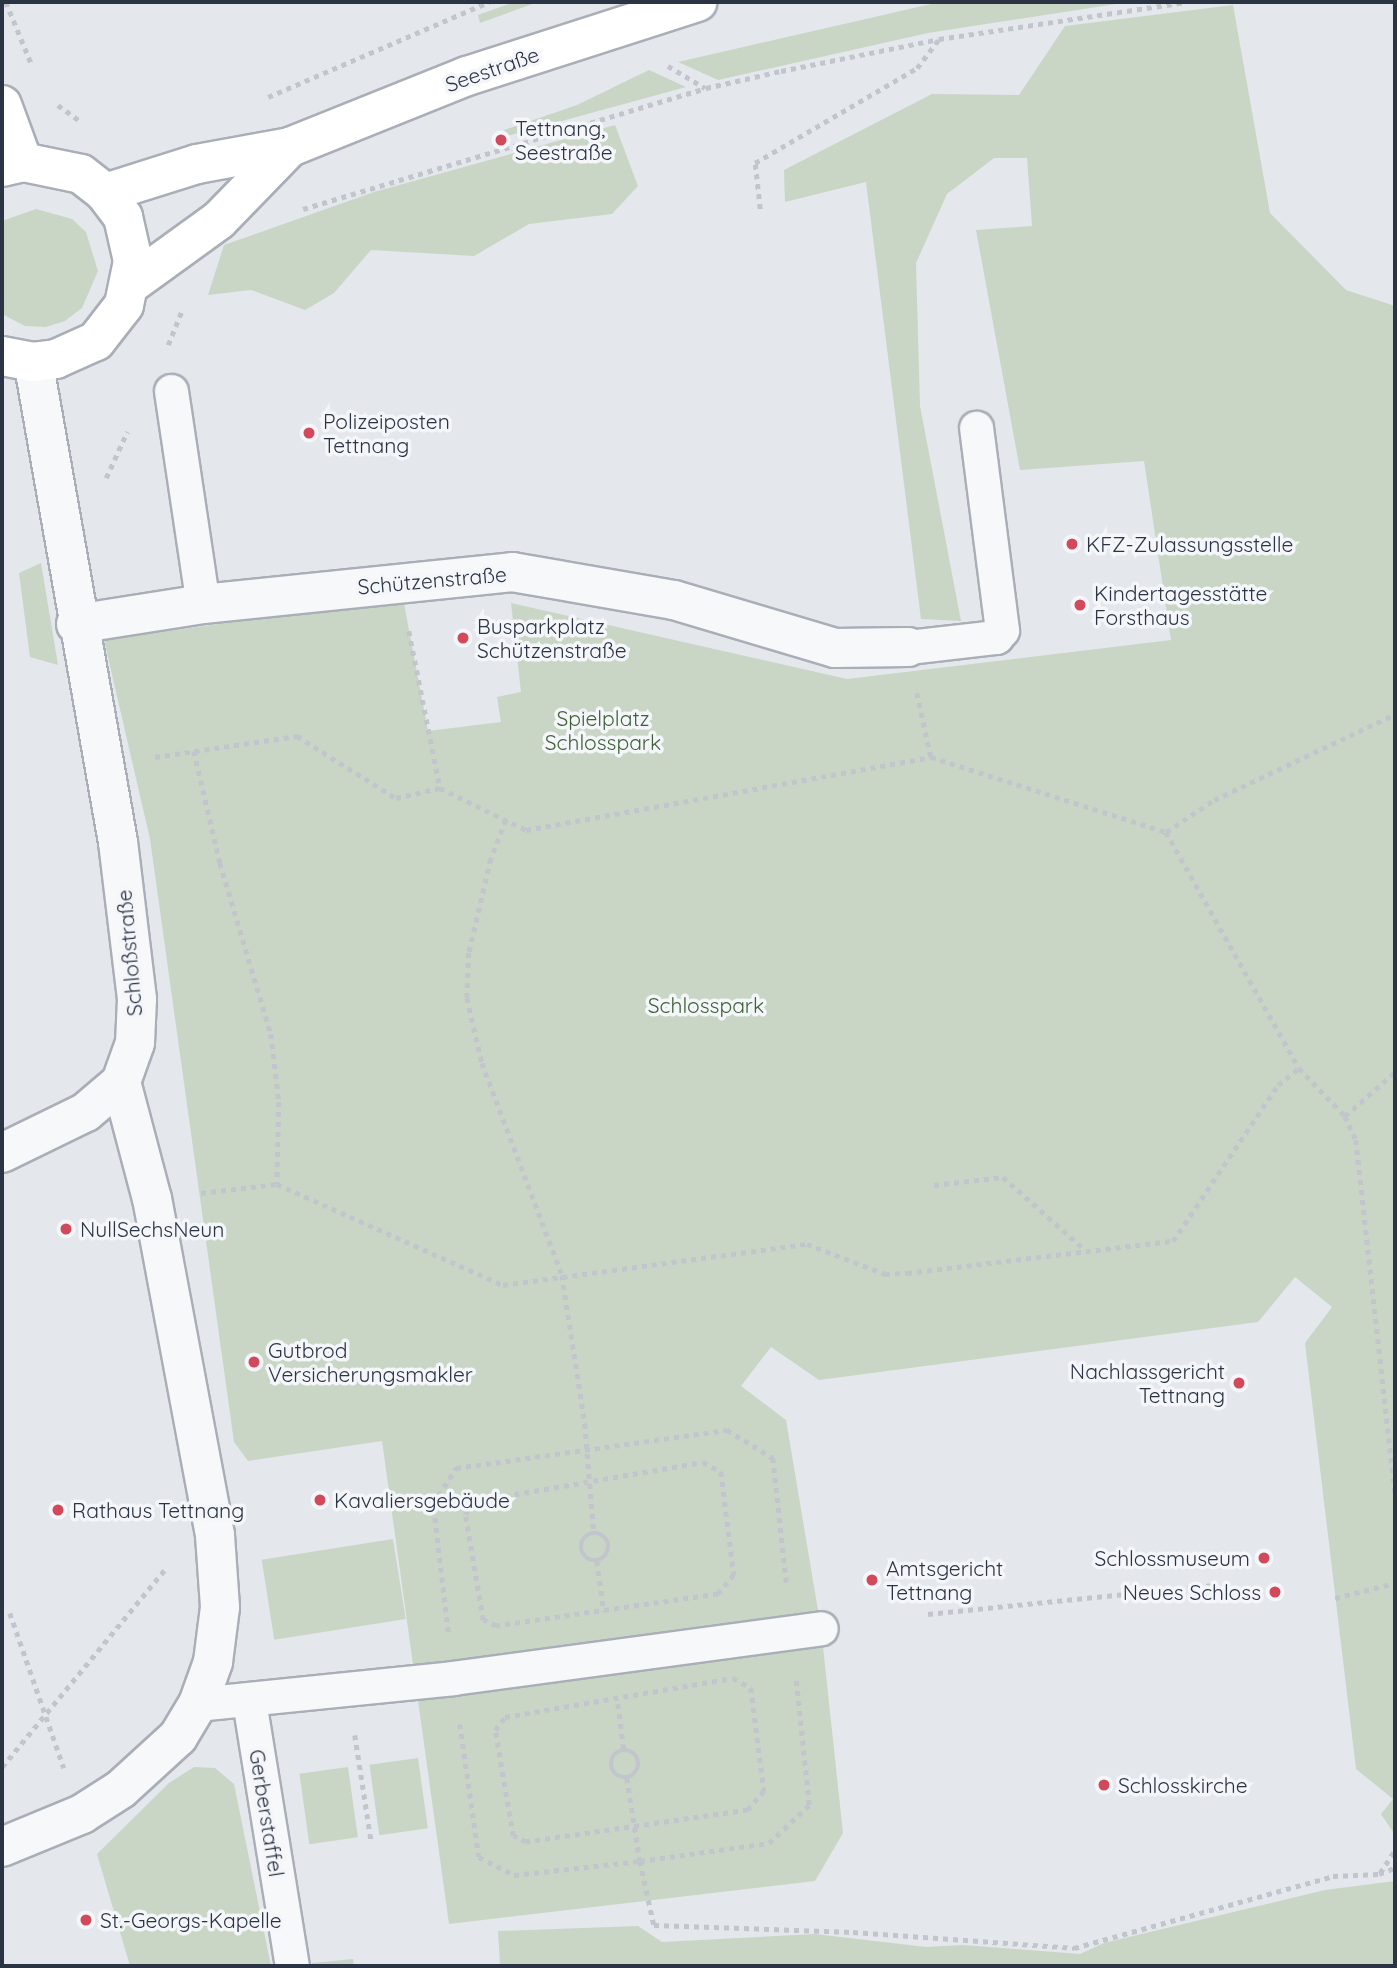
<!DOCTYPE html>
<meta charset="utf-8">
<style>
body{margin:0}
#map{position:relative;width:1397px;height:1968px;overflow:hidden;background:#e4e7ec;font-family:Quicksand,sans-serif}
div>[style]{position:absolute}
.green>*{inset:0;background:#c9d6c5;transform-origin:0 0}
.path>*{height:4.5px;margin-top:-2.25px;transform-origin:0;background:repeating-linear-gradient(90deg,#c2c5cb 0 5px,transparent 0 10px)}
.path>.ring{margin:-2.25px;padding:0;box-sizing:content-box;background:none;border:4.5px solid #c2c5cb;border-radius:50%}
.roads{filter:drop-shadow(2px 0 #a9aeb7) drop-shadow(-2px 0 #a9aeb7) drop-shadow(0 2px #a9aeb7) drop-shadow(0 -2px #a9aeb7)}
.service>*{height:33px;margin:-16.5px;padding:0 16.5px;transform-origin:16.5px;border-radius:16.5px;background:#f7f8fa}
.minor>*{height:38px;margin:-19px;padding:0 19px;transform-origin:19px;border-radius:19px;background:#f7f8fa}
.secondary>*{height:38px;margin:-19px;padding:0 19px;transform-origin:19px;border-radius:19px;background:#fff}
.dots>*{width:19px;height:19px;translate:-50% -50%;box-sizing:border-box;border:4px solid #f4f6f9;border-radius:50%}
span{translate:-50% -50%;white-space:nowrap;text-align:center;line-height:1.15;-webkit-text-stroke:7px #f4f6f9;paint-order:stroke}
.street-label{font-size:21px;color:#2b3445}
.poi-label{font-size:21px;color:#2b3445}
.left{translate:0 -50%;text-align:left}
.right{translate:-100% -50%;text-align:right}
.park-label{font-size:21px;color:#3f6138}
.frame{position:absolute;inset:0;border:4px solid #2b3445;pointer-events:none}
</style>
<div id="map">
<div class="green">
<i style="clip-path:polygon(514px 2px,538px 2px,480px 23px,478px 15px)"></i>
<i style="clip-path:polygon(940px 2px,1129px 2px,928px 33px,718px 80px,678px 62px)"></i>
<i style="clip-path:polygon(1233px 5px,1270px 213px,1346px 290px,1395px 306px,1395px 1835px,1381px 1814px,1393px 1799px,1356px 1769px,1305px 1343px,1332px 1307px,1295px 1277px,1258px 1322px,819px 1380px,771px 1347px,741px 1386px,786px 1420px,821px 1628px,843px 1833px,815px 1881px,449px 1924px,382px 1441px,248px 1461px,234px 1442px,150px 839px,104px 640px,403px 598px,428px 731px,501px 722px,497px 697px,521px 692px,511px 603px,847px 679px,1171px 640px,1144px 461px,1020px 470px,976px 230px,1032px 226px,1027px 158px,994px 158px,947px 194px,916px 263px,920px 406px,961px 621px,921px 619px,866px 182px,785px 202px,784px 170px,932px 94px,1019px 95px,1065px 26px)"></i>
<i style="clip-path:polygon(649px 70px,686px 87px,507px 136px,504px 130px,577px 105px)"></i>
<i style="clip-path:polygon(615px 125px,638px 186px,612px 214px,529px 224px,474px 256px,371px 250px,334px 293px,305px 310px,251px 290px,208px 295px,224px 245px,374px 192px)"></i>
<i style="clip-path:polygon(36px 209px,72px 219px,86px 232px,98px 271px,82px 308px,65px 321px,46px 327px,25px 326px,2px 314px,2px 221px)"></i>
<i style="clip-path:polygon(41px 563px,58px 665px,30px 657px,19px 573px)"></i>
<i style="left:393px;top:1539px;width:81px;height:133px;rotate:81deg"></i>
<i style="left:418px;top:1758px;width:71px;height:49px;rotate:82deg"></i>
<i style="clip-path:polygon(194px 1767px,215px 1768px,234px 1784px,271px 1966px,130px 1966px,97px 1854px,169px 1783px)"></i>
<i style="left:348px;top:1767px;width:71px;height:49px;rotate:82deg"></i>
<i style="clip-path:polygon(1395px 1881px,1395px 1966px,500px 1966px,498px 1931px,638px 1926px,662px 1942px,815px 1934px,926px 1947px,963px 1945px,1080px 1954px,1104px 1943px,1325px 1890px)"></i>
<i style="clip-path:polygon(353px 1959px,354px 1966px,312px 1966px,312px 1963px)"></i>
</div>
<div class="path">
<i style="left:6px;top:2px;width:68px;rotate:67.6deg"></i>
<i style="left:668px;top:66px;width:43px;rotate:30.7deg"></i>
<i style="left:268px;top:97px;width:241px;rotate:-23.3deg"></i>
<i style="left:58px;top:105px;width:26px;rotate:36deg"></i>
<i style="left:303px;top:209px;width:421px;rotate:-16.7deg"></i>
<i style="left:706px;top:88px;width:77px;rotate:-12.8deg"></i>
<i style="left:781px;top:71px;width:161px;rotate:-11.4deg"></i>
<i style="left:939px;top:39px;width:250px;rotate:-8.5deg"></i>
<i style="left:760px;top:209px;width:46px;rotate:-96.2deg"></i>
<i style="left:755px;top:163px;width:188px;rotate:-30.4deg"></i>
<i style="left:917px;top:68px;width:35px;rotate:-53deg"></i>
<i style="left:168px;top:345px;width:37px;rotate:-68deg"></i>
<i style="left:106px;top:478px;width:51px;rotate:-65.5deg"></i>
<i style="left:409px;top:631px;width:160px;rotate:78.8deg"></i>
<i style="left:917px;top:693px;width:66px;rotate:77.7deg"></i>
<i style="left:194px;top:751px;width:115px;rotate:76.9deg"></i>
<i style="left:220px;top:863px;width:178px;rotate:73.4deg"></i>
<i style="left:271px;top:1034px;width:68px;rotate:83.3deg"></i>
<i style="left:279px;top:1102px;width:82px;rotate:91.4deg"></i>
<i style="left:155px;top:757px;width:144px;rotate:-8.4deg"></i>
<i style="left:297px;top:736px;width:117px;rotate:32.1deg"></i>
<i style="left:396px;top:798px;width:45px;rotate:-12.8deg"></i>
<i style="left:440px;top:788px;width:96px;rotate:26deg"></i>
<i style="left:526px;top:830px;width:412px;rotate:-10.2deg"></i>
<i style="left:931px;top:757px;width:247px;rotate:17.7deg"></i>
<i style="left:1166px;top:832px;width:271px;rotate:60.6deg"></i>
<i style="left:1299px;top:1068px;width:66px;rotate:46.2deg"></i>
<i style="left:1345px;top:1116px;width:26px;rotate:65deg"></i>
<i style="left:1356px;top:1140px;width:357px;rotate:83.7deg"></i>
<i style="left:506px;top:820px;width:42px;rotate:111deg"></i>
<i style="left:491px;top:859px;width:97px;rotate:103.2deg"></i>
<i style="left:469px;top:953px;width:45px;rotate:92.5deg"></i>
<i style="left:467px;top:998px;width:67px;rotate:77deg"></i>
<i style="left:482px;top:1063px;width:227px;rotate:69.3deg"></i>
<i style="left:562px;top:1275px;width:151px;rotate:81.2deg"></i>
<i style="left:585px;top:1424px;width:110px;rotate:85.3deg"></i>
<i style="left:1166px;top:832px;width:58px;rotate:-33.7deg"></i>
<i style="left:1214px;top:800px;width:200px;rotate:-25.4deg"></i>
<i style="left:1345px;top:1116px;width:67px;rotate:-41.3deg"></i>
<i style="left:934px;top:1185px;width:69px;rotate:-6.6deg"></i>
<i style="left:1003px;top:1177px;width:108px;rotate:41.6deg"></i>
<i style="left:201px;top:1193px;width:77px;rotate:-6.8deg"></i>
<i style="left:277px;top:1184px;width:248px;rotate:24.1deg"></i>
<i style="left:503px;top:1285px;width:307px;rotate:-7.7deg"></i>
<i style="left:807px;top:1244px;width:84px;rotate:21deg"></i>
<i style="left:885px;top:1274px;width:22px;rotate:-3deg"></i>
<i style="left:907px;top:1273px;width:268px;rotate:-6.9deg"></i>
<i style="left:1173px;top:1241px;width:188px;rotate:-56.1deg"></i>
<i style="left:1278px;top:1085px;width:27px;rotate:-39deg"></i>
<i style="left:703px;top:1462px;width:21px;rotate:29deg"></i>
<i style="left:721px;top:1472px;width:104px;rotate:82.8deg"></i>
<i style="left:734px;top:1575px;width:25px;rotate:130deg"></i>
<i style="left:718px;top:1594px;width:224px;rotate:171.8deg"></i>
<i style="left:496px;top:1626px;width:14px;rotate:-155deg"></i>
<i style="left:483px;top:1620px;width:108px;rotate:-99.6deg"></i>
<i style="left:465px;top:1514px;width:16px;rotate:-52deg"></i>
<i style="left:475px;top:1501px;width:231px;rotate:-9.7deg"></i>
<i class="ring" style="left:581px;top:1533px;width:23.5px;height:23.5px"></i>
<i style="left:597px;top:1561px;width:51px;rotate:82.2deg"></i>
<i style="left:1335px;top:1598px;width:62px;rotate:-14deg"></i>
<i style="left:10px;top:1613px;width:164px;rotate:70.8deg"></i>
<i style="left:928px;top:1614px;width:288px;rotate:-5.8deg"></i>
<i style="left:448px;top:1632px;width:129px;rotate:-96.7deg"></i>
<i style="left:433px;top:1504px;width:43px;rotate:-57.4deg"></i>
<i style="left:456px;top:1468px;width:274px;rotate:-8deg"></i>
<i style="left:727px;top:1430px;width:54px;rotate:31.3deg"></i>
<i style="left:773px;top:1458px;width:130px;rotate:83.8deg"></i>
<i style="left:733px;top:1678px;width:21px;rotate:29deg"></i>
<i style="left:751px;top:1688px;width:104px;rotate:82.8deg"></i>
<i style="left:764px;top:1791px;width:25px;rotate:130deg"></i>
<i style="left:748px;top:1810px;width:224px;rotate:171.8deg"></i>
<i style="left:526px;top:1842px;width:14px;rotate:-155deg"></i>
<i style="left:513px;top:1836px;width:108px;rotate:-99.6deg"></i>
<i style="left:495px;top:1730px;width:16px;rotate:-52deg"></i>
<i style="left:505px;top:1717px;width:231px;rotate:-9.7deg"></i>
<i style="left:618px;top:1704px;width:46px;rotate:82.6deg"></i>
<i style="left:460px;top:1724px;width:134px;rotate:81.9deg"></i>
<i style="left:479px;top:1857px;width:39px;rotate:27deg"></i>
<i style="left:514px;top:1875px;width:127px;rotate:-6.3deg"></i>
<i style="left:640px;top:1861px;width:66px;rotate:77.7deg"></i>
<i style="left:654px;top:1925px;width:199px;rotate:2deg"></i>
<i style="left:853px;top:1932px;width:222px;rotate:4.1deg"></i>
<i style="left:1074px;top:1948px;width:269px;rotate:-15.5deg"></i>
<i style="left:1333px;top:1876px;width:46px;rotate:-2.5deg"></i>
<i style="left:1379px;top:1874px;width:17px;rotate:-21deg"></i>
<i style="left:355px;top:1735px;width:106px;rotate:81.3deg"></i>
<i class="ring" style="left:611px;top:1750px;width:23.5px;height:23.5px"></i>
<i style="left:2px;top:1767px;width:259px;rotate:-50.5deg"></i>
<i style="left:627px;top:1778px;width:84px;rotate:81.1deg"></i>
<i style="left:640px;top:1861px;width:130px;rotate:-7.9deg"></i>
<i style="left:769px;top:1843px;width:55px;rotate:-43.5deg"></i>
<i style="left:809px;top:1805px;width:127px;rotate:-95.9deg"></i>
<i style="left:1380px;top:1873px;width:27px;rotate:-57deg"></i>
</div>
<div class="roads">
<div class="service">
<i style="left:171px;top:391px;width:215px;rotate:81.5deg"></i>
<i style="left:908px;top:647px;width:89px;rotate:-6.5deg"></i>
<i style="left:996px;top:637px;width:9px;rotate:-49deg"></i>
<i style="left:1002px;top:630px;width:204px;rotate:-97.3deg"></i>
<i style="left:249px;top:1701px;width:268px;rotate:80.8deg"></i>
<i style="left:198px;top:1704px;width:256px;rotate:-5.8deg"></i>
<i style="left:453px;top:1678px;width:371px;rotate:-7.7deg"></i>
</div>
<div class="minor">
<i style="left:76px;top:624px;width:129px;rotate:-8.9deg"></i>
<i style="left:203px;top:604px;width:311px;rotate:-5.9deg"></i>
<i style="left:512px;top:572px;width:164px;rotate:9.8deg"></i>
<i style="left:674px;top:600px;width:168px;rotate:16.6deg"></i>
<i style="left:835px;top:648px;width:73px;rotate:-0.8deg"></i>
<i style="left:2px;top:1153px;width:93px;rotate:-26deg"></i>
<i style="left:86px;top:1112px;width:46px;rotate:-40.6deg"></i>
<i style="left:2px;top:1847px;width:87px;rotate:-22.4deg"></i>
<i style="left:82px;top:1814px;width:46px;rotate:-32.7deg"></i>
<i style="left:121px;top:1789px;width:77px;rotate:-42.4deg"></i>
<i style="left:178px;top:1737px;width:39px;rotate:-59deg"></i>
<i style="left:198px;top:1704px;width:45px;rotate:-70.3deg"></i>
<i style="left:213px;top:1662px;width:55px;rotate:-82.7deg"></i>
<i style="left:220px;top:1607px;width:72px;rotate:-94deg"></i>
<i style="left:215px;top:1535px;width:342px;rotate:-100.6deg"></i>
<i style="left:152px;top:1199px;width:121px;rotate:-104.8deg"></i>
<i style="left:121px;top:1082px;width:41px;rotate:-70.3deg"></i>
<i style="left:135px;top:1043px;width:44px;rotate:-87.4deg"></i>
<i style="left:137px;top:999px;width:158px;rotate:-96.9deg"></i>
<i style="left:118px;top:842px;width:487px;rotate:-100deg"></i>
</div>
<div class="secondary">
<i style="left:2px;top:105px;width:61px;rotate:69.8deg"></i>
<i style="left:2px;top:167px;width:22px;rotate:-13deg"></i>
<i style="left:23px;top:162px;width:59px;rotate:11.7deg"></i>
<i style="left:81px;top:174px;width:31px;rotate:38deg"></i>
<i style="left:105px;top:193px;width:30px;rotate:53deg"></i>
<i style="left:123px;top:217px;width:45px;rotate:77.2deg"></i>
<i style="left:133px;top:261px;width:45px;rotate:101.6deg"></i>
<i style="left:124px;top:305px;width:46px;rotate:127.9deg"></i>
<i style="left:96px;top:341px;width:44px;rotate:155.8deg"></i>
<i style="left:56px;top:359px;width:23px;rotate:173deg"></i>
<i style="left:33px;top:362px;width:32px;rotate:-169deg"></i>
<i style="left:105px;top:193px;width:96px;rotate:-17.5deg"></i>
<i style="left:197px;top:164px;width:95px;rotate:-10.4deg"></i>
<i style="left:290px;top:147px;width:191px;rotate:-21.9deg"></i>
<i style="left:467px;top:76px;width:242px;rotate:-17.8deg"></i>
<i style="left:132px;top:283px;width:107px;rotate:-35.9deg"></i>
<i style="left:219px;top:220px;width:102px;rotate:-45.8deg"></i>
</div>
</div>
<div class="dots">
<i style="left:501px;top:140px;background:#d1495b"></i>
<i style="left:309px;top:433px;background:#d1495b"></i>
<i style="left:1072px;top:544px;background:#d1495b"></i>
<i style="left:1080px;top:605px;background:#d1495b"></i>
<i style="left:463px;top:638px;background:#d1495b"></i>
<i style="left:66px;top:1229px;background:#d1495b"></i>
<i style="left:254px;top:1362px;background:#d1495b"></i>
<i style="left:1239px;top:1383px;background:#d1495b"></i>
<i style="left:320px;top:1500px;background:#d1495b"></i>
<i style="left:58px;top:1510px;background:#d1495b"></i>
<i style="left:1264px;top:1558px;background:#d1495b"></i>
<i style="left:872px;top:1580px;background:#d1495b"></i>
<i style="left:1275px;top:1592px;background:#d1495b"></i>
<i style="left:1104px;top:1785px;background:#d1495b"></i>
<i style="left:86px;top:1920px;background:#d1495b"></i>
</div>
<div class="street-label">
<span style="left:492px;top:69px;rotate:-19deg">Seestraße</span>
<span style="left:432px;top:580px;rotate:-5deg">Schützenstraße</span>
<span style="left:129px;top:953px;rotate:-95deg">Schloßstraße</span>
<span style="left:267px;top:1813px;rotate:81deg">Gerberstaffel</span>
</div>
<div class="poi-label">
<span class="left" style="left:515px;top:140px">Tettnang,<br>Seestraße</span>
<span class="left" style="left:323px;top:433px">Polizeiposten<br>Tettnang</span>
<span class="left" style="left:1086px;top:544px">KFZ-Zulassungsstelle</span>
<span class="left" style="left:1094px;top:605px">Kindertagesstätte<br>Forsthaus</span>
<span class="left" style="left:477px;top:638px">Busparkplatz<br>Schützenstraße</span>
<span class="left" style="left:80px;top:1229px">NullSechsNeun</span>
<span class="left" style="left:268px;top:1362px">Gutbrod<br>Versicherungsmakler</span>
<span class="right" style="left:1225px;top:1383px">Nachlassgericht<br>Tettnang</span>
<span class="left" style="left:334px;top:1500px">Kavaliersgebäude</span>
<span class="left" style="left:72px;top:1510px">Rathaus Tettnang</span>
<span class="right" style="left:1250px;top:1558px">Schlossmuseum</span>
<span class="left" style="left:886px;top:1580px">Amtsgericht<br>Tettnang</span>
<span class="right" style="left:1261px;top:1592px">Neues Schloss</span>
<span class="left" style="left:1118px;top:1785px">Schlosskirche</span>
<span class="left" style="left:100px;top:1920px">St.-Georgs-Kapelle</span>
</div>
<div class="park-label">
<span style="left:603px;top:730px">Spielplatz<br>Schlosspark</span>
<span style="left:706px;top:1005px">Schlosspark</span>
</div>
<div class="frame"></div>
</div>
